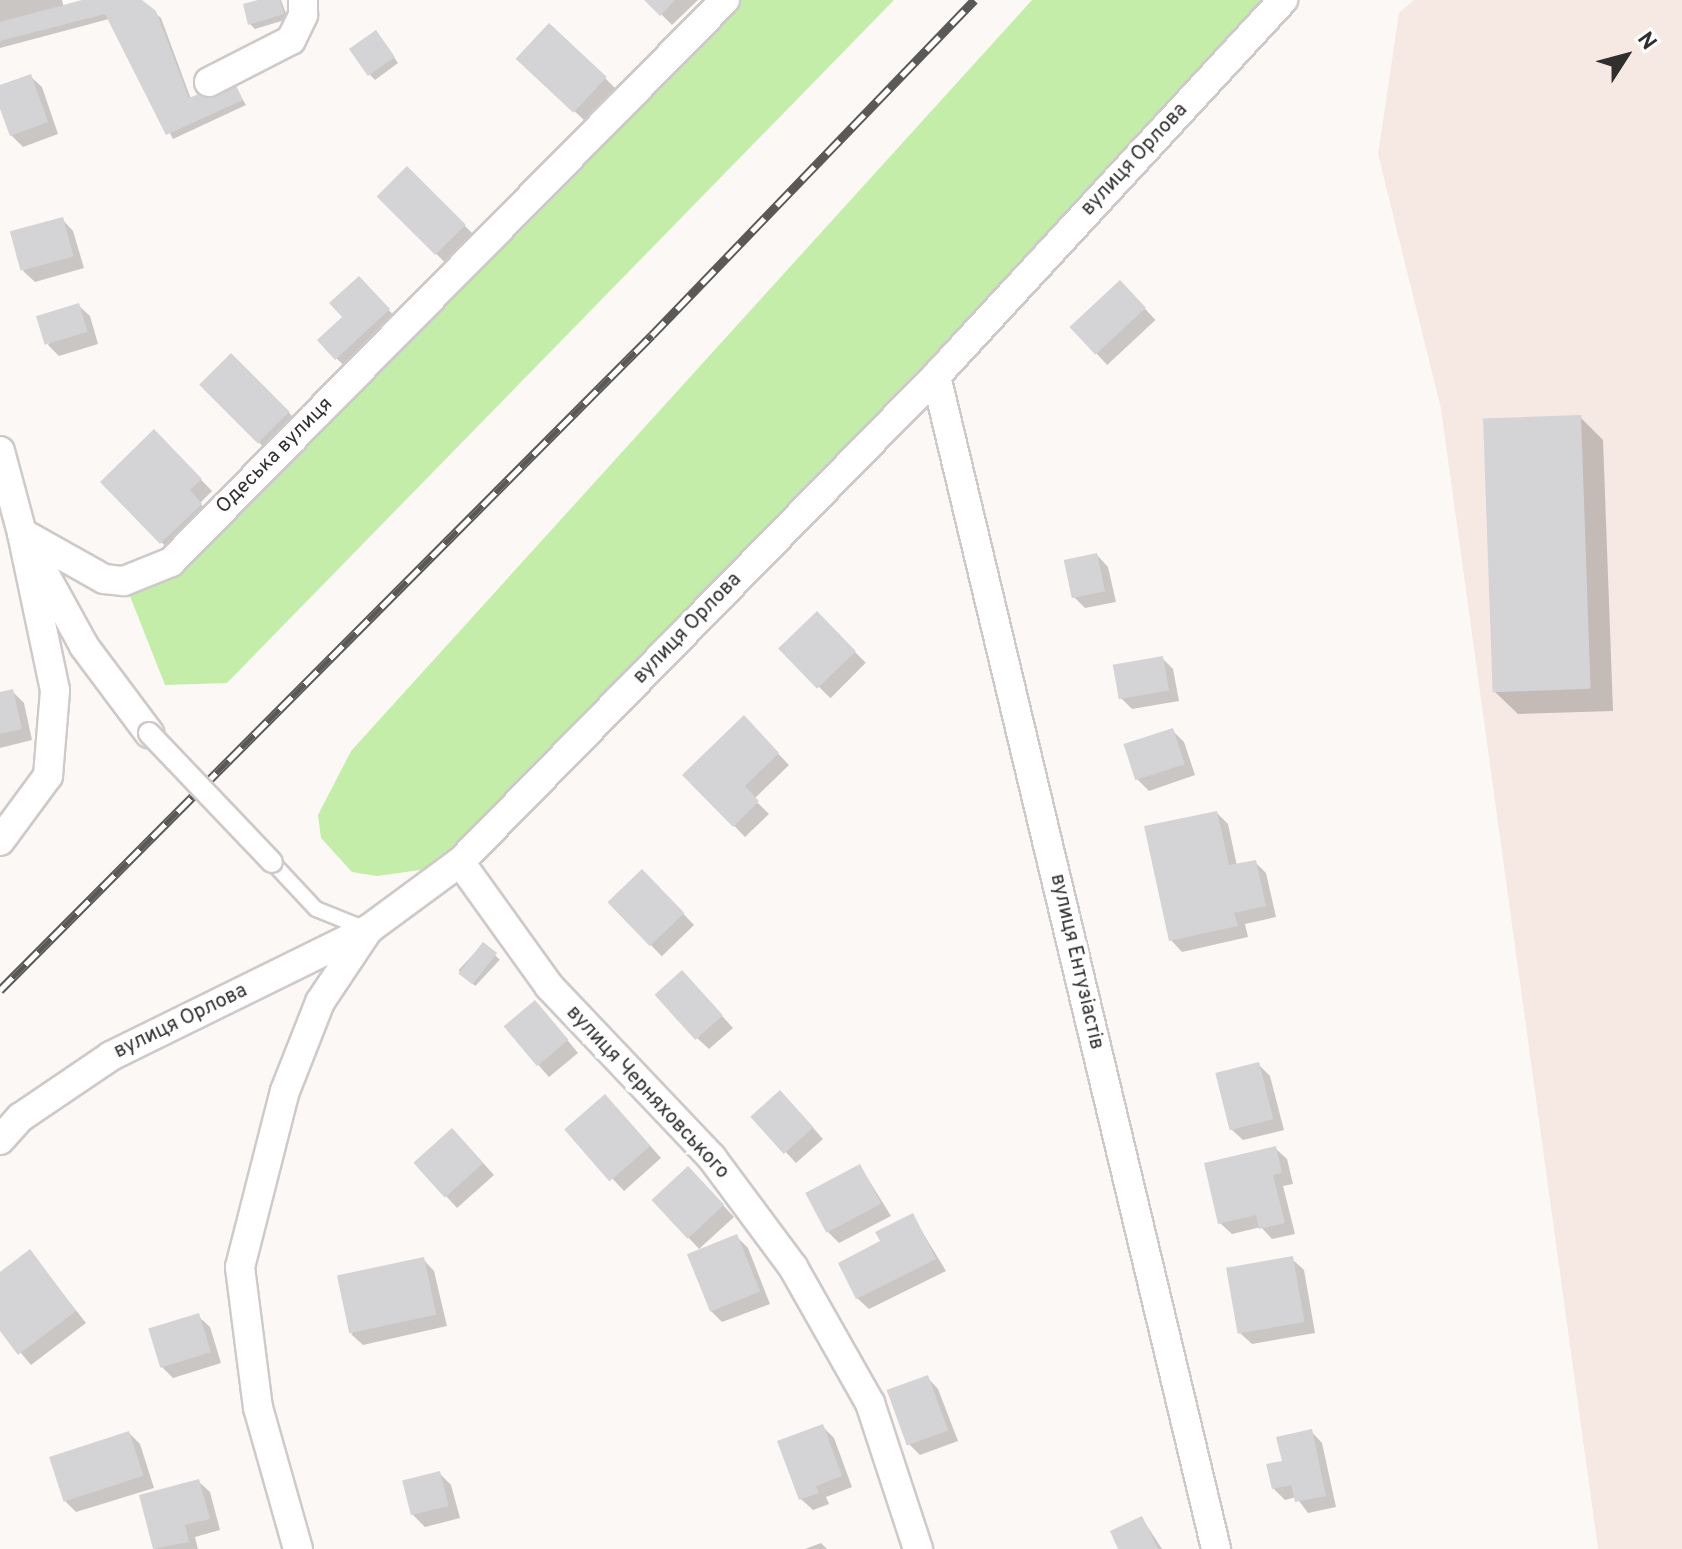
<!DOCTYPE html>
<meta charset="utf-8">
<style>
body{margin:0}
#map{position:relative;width:1682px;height:1549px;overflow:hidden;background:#fcf8f6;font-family:Overpass,sans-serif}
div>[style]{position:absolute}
.built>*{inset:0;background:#f6e9e4}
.green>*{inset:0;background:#c3eda8}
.shadow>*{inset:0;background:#0003;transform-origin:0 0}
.building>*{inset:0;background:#d4d3d6;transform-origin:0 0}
.roads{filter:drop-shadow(2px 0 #cfcac9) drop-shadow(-2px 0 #cfcac9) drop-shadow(0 2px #cfcac9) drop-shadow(0 -2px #cfcac9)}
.service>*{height:14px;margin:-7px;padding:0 7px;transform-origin:7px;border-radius:7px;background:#fff}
.minor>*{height:28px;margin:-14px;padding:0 14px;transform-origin:14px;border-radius:14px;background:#fff}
.rail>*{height:9px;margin-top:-4.5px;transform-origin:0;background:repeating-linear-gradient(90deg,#fff 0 18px,#5a5957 0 36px);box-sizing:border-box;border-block:2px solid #5a5957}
.bridges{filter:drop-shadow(2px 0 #cfcac9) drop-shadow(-2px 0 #cfcac9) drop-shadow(0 2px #cfcac9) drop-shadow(0 -2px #cfcac9)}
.pedestrian-bridge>*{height:20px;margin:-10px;padding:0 10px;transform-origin:10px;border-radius:10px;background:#fff}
span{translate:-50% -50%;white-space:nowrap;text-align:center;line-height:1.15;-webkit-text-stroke:8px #fff;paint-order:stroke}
.street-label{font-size:20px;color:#302f2e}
.north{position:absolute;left:1586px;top:16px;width:80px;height:80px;-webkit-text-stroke:6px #fff;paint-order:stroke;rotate:54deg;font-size:22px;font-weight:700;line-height:32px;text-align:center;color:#302f2e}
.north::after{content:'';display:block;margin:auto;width:28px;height:36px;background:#302f2e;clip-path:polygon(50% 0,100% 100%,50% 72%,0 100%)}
</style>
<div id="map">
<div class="built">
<i style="clip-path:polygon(1414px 0,1682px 0,1682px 1549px,1598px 1549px,1441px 409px,1378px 154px,1399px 13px)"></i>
</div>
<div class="green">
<i style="clip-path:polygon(722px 0,894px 0,227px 683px,165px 685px,124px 581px,171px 562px)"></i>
<i style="clip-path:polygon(1032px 0,1283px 0,456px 865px,377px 876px,352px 872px,321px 838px,318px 815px,351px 751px)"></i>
</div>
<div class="shadow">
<i style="clip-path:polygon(0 0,62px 0,64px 8px,92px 0,138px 0,161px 18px,191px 99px,232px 81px,246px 105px,173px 139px,109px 19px,0 48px)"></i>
<i style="clip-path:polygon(265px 0,281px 0,288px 19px,255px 29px,250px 24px)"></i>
<i style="clip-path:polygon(647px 0,698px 0,672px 25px)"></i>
<i style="clip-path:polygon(381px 38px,398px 63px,375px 80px,370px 75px)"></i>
<i style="clip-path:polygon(518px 58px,605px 78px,617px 90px,586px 122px)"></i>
<i style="clip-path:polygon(30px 76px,42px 87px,58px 134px,23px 147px,11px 135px,0 87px)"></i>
<i style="left:407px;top:168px;width:98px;height:40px;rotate:45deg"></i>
<i style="clip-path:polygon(62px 219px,73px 231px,84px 268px,35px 282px,23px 271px)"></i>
<i style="left:1120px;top:282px;width:52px;height:66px;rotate:47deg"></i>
<i style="clip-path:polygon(370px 290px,400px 322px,348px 369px,336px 358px,345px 317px)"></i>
<i style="clip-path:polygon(78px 305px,90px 316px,98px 344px,59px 356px,48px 345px)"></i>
<i style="left:231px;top:355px;width:98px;height:42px;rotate:45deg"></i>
<i style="clip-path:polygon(1580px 417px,1603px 440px,1613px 711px,1518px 714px,1495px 692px)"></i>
<i style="clip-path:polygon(154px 432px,212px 491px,200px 503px,212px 516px,173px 554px,103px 482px)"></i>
<i style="clip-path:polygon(1097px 555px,1108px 567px,1116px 602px,1085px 608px,1074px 597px)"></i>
<i style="left:817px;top:614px;width:69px;height:50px;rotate:45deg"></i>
<i style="clip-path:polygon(1162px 658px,1173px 669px,1179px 701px,1132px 709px,1121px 698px)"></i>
<i style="clip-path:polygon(12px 691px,24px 703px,32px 740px,0 748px,0 694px)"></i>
<i style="clip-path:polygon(744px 718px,789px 765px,754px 799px,769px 814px,745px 837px,685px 775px)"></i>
<i style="clip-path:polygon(1172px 730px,1184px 742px,1195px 775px,1149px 791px,1137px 779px)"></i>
<i style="clip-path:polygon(1217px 813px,1228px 824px,1237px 866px,1255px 862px,1266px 873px,1276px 917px,1245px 924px,1248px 937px,1182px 952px,1171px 940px)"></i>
<i style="left:642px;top:871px;width:75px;height:45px;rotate:46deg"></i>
<i style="left:483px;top:944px;width:23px;height:36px;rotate:43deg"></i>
<i style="clip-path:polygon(693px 984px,733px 1028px,709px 1049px,697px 1038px)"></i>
<i style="clip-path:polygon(546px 1014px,578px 1053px,549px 1077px,505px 1027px)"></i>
<i style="clip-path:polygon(1258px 1064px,1270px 1076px,1284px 1130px,1243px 1140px,1231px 1129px)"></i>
<i style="clip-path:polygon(792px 1104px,823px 1139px,796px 1163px,753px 1117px)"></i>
<i style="clip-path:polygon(617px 1108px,661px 1158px,624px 1191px,568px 1131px)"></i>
<i style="clip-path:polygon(464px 1142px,494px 1175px,457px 1208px,446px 1196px)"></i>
<i style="clip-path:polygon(1275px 1148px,1287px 1159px,1293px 1184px,1283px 1186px,1295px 1234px,1272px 1239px,1261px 1227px,1232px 1234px,1220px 1223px)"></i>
<i style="clip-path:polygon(860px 1166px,891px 1216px,839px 1243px,828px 1232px)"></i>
<i style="clip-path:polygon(700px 1180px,734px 1217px,699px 1249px,654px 1200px)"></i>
<i style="clip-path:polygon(912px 1215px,946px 1271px,869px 1309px,857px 1298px,883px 1242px)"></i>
<i style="clip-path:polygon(737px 1237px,748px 1248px,770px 1304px,722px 1322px,711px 1311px)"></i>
<i style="clip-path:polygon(30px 1252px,86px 1323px,31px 1365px,0 1328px,0 1274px)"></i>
<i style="clip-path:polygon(423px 1259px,434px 1271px,447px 1326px,363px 1345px,351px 1334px)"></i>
<i style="clip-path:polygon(1292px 1259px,1304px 1270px,1315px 1333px,1252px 1344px,1240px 1333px)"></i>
<i style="clip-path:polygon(198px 1316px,210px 1327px,221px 1363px,173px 1378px,162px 1367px)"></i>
<i style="clip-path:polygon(927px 1377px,938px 1389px,958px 1441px,920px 1455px,909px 1444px)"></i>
<i style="clip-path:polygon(823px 1427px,834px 1438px,852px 1487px,826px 1497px,829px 1504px,813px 1510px,801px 1499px)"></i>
<i style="clip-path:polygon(1311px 1431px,1322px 1443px,1336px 1507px,1308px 1513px,1296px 1497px,1285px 1500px,1273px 1488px,1284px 1462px)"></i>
<i style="clip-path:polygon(129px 1433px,140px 1444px,154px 1488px,76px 1512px,65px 1501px)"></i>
<i style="clip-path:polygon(439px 1473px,451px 1485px,460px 1518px,425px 1527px,413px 1515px)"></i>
<i style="clip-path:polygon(198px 1481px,210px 1492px,220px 1530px,195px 1537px,198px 1549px,155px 1549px,141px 1497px)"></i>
<i style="clip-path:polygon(1142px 1518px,1162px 1549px,1120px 1549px)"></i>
<i style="clip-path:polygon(821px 1543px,827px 1549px,805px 1549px)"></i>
</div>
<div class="building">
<i style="clip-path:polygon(82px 0,142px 0,156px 11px,189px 98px,233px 79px,243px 100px,166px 135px,105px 14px,0 41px,0 22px)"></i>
<i style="clip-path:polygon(258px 0,280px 0,284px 14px,248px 25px,243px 4px)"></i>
<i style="clip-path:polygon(644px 0,675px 0,660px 16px)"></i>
<i style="left:549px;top:23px;width:79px;height:49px;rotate:43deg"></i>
<i style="left:376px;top:30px;width:33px;height:33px;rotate:55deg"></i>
<i style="clip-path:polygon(31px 74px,48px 122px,10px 136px,0 109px,0 85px)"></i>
<i style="left:407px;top:166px;width:83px;height:43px;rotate:45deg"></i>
<i style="left:63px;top:217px;width:41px;height:55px;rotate:75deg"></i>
<i style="clip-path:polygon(359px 276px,390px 309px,335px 360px,317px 340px,342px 317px,329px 303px)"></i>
<i style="left:1120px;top:280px;width:38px;height:69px;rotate:47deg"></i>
<i style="left:79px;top:303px;width:30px;height:45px;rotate:73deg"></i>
<i style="left:231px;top:353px;width:83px;height:45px;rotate:45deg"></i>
<i style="left:1581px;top:415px;width:274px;height:98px;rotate:88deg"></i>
<i style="clip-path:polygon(154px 429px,202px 479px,190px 490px,202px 504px,160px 544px,100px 482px)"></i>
<i style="left:1097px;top:553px;width:39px;height:34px;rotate:78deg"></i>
<i style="left:817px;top:611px;width:56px;height:54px;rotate:46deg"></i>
<i style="left:1163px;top:656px;width:35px;height:51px;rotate:80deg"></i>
<i style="clip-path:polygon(13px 689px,22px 729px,0 734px,0 692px)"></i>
<i style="clip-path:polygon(744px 715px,779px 753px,745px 786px,759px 801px,733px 827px,682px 775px)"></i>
<i style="left:1173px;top:728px;width:38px;height:52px;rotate:72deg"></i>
<i style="clip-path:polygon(1217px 811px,1229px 865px,1256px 860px,1266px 906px,1234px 913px,1238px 926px,1169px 941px,1144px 826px)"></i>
<i style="left:642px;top:869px;width:61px;height:48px;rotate:46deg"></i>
<i style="left:483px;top:942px;width:18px;height:40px;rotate:38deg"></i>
<i style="left:682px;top:970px;width:61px;height:37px;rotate:48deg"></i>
<i style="left:535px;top:1000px;width:52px;height:41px;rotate:50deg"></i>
<i style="left:1259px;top:1062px;width:59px;height:45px;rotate:76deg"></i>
<i style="left:780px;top:1090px;width:50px;height:40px;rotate:48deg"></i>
<i style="left:605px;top:1094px;width:69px;height:54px;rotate:49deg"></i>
<i style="left:452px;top:1128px;width:47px;height:52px;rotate:48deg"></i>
<i style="clip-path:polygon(1276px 1146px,1282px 1173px,1273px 1175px,1285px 1223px,1259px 1229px,1256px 1215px,1218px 1224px,1204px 1163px)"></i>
<i style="left:860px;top:1164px;width:45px;height:62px;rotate:62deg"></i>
<i style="left:688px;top:1166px;width:53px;height:50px;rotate:47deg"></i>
<i style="clip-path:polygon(913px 1213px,936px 1259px,856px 1299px,838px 1263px,880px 1241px,875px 1232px)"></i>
<i style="left:737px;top:1234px;width:62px;height:54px;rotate:68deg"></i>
<i style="clip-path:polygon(30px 1249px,76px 1311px,18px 1355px,0 1331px,0 1272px)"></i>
<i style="left:1293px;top:1256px;width:67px;height:68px;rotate:80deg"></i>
<i style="left:424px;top:1257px;width:59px;height:89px;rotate:78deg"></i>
<i style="left:199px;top:1313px;width:41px;height:53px;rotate:73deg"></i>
<i style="left:928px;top:1375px;width:59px;height:44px;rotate:70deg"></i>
<i style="clip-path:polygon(823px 1424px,842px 1476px,816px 1486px,819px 1493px,799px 1500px,777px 1441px)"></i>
<i style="clip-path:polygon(1312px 1429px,1326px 1496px,1295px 1502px,1291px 1485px,1272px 1489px,1266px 1464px,1282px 1461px,1276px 1437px)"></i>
<i style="left:129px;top:1431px;width:47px;height:84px;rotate:72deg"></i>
<i style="left:440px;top:1471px;width:36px;height:39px;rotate:76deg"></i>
<i style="clip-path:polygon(199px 1479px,210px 1519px,185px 1525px,189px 1542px,153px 1549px,139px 1495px)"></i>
<i style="clip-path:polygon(1142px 1516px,1158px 1549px,1118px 1549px,1110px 1531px)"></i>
</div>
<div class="roads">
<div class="service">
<i style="left:272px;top:862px;width:64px;rotate:46.9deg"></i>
<i style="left:316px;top:909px;width:51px;rotate:22deg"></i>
</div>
<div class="minor">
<i style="left:209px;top:82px;width:92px;rotate:-27.1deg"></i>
<i style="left:291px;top:40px;width:28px;rotate:-64deg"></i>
<i style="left:303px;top:15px;width:15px;rotate:-90deg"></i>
<i style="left:936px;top:376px;width:1206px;rotate:76.57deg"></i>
<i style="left:0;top:451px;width:85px;rotate:75deg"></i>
<i style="left:22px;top:533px;width:129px;rotate:61.2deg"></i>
<i style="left:84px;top:646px;width:109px;rotate:53.2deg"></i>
<i style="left:0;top:841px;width:81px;rotate:-53.6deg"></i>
<i style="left:48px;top:776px;width:86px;rotate:-85.3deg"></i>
<i style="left:55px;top:690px;width:160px;rotate:-101.9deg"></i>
<i style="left:22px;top:533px;width:94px;rotate:29.3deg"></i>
<i style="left:104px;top:579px;width:20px;rotate:6deg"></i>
<i style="left:124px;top:581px;width:51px;rotate:-22deg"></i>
<i style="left:171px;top:562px;width:789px;rotate:-45.41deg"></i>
<i style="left:460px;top:862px;width:153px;rotate:54.3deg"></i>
<i style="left:549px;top:986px;width:237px;rotate:46.5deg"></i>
<i style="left:712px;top:1158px;width:136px;rotate:53.4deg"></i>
<i style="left:793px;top:1267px;width:156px;rotate:60.5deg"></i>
<i style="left:870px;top:1403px;width:154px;rotate:71.8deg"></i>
<i style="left:0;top:1140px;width:31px;rotate:-48deg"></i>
<i style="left:21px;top:1117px;width:109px;rotate:-34.1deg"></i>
<i style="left:111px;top:1056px;width:288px;rotate:-26.2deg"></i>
<i style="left:369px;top:929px;width:113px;rotate:-36.4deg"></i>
<i style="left:460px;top:862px;width:680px;rotate:-45.6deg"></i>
<i style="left:936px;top:376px;width:512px;rotate:-47.3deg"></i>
<i style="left:298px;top:1549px;width:147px;rotate:-105.8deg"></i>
<i style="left:258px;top:1408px;width:142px;rotate:-97.3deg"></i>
<i style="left:240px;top:1267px;width:182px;rotate:-75.7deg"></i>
<i style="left:285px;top:1091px;width:96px;rotate:-68.5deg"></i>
<i style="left:320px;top:1002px;width:83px;rotate:-56.3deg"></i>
</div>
</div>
<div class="rail">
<i style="left:0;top:990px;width:924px;rotate:-45.13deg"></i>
<i style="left:652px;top:335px;width:465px;rotate:-46.1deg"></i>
</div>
<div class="bridges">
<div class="pedestrian-bridge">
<i style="left:149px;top:733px;width:178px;rotate:46.4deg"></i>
</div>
</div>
<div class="street-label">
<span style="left:1135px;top:160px;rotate:-47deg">вулиця Орлова</span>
<span style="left:275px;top:456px;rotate:-45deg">Одеська вулиця</span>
<span style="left:688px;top:629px;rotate:-46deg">вулиця Орлова</span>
<span style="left:1076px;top:962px;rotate:77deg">вулиця Ентузіастів</span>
<span style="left:181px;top:1022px;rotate:-26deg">вулиця Орлова</span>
<span style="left:647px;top:1093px;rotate:47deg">вулиця Черняховського</span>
</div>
<div class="north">N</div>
</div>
